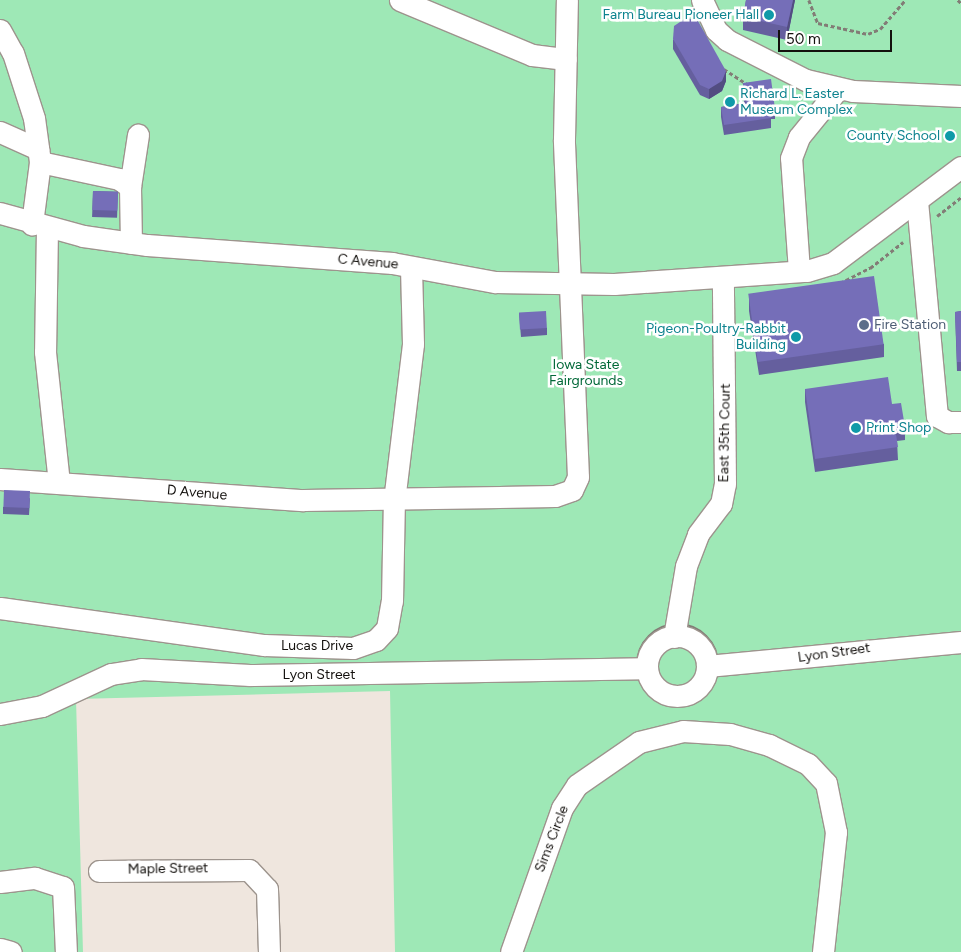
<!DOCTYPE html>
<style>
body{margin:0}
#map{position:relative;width:961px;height:952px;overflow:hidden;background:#efe6de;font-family:Figtree,sans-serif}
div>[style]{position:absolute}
.green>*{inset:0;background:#9ee8b6}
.path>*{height:2.5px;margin-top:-1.25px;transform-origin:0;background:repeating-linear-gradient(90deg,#827c76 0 4px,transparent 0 6.5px)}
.path>.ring{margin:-1.25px;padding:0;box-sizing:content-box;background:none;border:2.5px solid #827c76;border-radius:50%}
.roads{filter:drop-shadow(1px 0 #9d948d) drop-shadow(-1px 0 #9d948d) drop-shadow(0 1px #9d948d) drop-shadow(0 -1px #9d948d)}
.minor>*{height:21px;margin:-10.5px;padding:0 10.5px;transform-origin:10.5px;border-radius:10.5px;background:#fff}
.minor>.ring{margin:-10.5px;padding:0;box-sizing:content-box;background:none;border:21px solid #fff;border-radius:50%}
.wall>*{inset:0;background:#655f9e;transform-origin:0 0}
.shaded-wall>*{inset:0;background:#524d81}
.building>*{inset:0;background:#756eb8;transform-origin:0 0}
.dots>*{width:14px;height:14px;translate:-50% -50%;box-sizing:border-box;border:2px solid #fff;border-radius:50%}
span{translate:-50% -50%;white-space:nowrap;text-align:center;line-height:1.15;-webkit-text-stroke:5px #fff;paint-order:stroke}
.culture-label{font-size:14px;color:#0d838f}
.right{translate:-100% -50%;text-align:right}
.left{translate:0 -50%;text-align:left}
.street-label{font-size:14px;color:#13100d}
.service-label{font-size:14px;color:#4e5e75}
.park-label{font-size:14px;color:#036939}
.scale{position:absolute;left:778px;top:30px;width:114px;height:22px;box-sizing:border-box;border:2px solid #13100d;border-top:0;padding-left:6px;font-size:15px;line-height:18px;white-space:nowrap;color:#13100d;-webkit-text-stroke:4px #fff;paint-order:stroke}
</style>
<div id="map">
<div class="green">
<i style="clip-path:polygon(0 0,961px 0,961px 952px,395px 952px,390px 691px,76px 699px,83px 952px,0 952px)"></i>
</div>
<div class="path">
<i style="left:809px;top:0;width:25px;rotate:69deg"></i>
<i style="left:818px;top:23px;width:51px;rotate:12.4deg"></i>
<i style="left:868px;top:34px;width:13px;rotate:-23deg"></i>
<i style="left:880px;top:29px;width:38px;rotate:-49deg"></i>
<i style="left:958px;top:0;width:4px;rotate:45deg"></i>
<i style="left:724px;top:69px;width:27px;rotate:33deg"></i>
<i style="left:937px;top:216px;width:31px;rotate:-38deg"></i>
<i style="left:840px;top:283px;width:34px;rotate:-27deg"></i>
<i style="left:870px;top:268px;width:42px;rotate:-38.2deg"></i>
<i class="ring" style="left:637px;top:624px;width:79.5px;height:79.5px"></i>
</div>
<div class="roads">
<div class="minor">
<i style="left:400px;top:0;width:143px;rotate:22.6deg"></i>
<i style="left:532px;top:55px;width:34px;rotate:7deg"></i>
<i style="left:702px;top:0;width:33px;rotate:65deg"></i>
<i style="left:716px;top:30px;width:15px;rotate:42deg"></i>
<i style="left:727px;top:40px;width:89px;rotate:26.9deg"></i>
<i style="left:806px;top:80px;width:48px;rotate:13.2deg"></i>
<i style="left:853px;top:91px;width:108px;rotate:2.7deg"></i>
<i style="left:0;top:30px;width:26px;rotate:61deg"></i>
<i style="left:13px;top:53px;width:68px;rotate:72.1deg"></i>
<i style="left:34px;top:118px;width:44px;rotate:82.2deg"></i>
<i style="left:40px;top:162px;width:63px;rotate:97.4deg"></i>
<i style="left:0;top:132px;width:42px;rotate:24.1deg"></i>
<i style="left:40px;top:162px;width:81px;rotate:12.1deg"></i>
<i style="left:119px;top:179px;width:14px;rotate:36deg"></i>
<i style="left:130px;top:187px;width:56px;rotate:89deg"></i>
<i style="left:130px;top:187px;width:53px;rotate:-81.3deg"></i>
<i style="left:917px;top:201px;width:216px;rotate:84.7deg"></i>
<i style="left:937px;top:416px;width:13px;rotate:29deg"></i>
<i style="left:948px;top:422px;width:13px"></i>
<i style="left:0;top:213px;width:86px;rotate:15.5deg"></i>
<i style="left:83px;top:236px;width:65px;rotate:8deg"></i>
<i style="left:147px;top:245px;width:246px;rotate:4.2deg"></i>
<i style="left:392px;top:263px;width:105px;rotate:10.5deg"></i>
<i style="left:495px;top:282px;width:119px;rotate:1deg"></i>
<i style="left:614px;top:284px;width:193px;rotate:-3.9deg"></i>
<i style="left:807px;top:271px;width:27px;rotate:-17deg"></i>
<i style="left:833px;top:263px;width:160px;rotate:-36.9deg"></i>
<i style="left:47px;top:228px;width:124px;rotate:90.9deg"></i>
<i style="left:45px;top:352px;width:131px;rotate:83.9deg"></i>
<i style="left:799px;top:271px;width:113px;rotate:-94deg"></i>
<i style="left:791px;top:158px;width:22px;rotate:-69deg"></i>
<i style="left:799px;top:137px;width:62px;rotate:-50.9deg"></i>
<i style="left:0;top:479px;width:304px;rotate:4deg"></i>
<i style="left:303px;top:500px;width:252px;rotate:-0.9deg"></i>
<i style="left:555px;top:496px;width:18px;rotate:-19deg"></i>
<i style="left:572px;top:490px;width:14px;rotate:-65deg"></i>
<i style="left:578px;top:477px;width:338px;rotate:-92.4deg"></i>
<i style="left:564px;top:139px;width:139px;rotate:-88.8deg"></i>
<i style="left:0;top:608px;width:267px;rotate:8deg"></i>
<i style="left:264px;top:645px;width:89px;rotate:1.9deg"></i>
<i style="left:353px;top:648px;width:24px;rotate:-19deg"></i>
<i style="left:376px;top:640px;width:16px;rotate:-47deg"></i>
<i style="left:387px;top:628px;width:27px;rotate:-80deg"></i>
<i style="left:392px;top:601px;width:100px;rotate:-88.9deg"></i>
<i style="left:394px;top:501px;width:158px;rotate:-83.1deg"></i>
<i style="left:413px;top:344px;width:77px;rotate:-91.5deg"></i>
<i class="ring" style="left:647px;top:636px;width:39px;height:39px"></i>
<i style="left:674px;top:637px;width:72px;rotate:-80.4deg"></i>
<i style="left:686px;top:566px;width:34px;rotate:-69deg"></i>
<i style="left:698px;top:534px;width:38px;rotate:-53deg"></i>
<i style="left:721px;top:504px;width:20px;rotate:-79deg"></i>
<i style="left:725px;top:484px;width:207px;rotate:-90.6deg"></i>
<i style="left:707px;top:666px;width:255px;rotate:-5.4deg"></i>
<i style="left:0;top:714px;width:43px;rotate:-10.8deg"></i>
<i style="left:42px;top:706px;width:76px;rotate:-24.9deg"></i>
<i style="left:111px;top:674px;width:30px;rotate:-9deg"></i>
<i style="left:141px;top:669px;width:109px;rotate:3.2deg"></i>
<i style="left:250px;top:675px;width:397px;rotate:-1deg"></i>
<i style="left:99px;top:871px;width:150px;rotate:-0.4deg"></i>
<i style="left:249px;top:870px;width:26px;rotate:47deg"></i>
<i style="left:267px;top:889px;width:63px;rotate:88.2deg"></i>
<i style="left:0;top:882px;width:35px;rotate:-7deg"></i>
<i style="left:35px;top:878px;width:29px;rotate:18deg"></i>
<i style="left:63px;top:887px;width:65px;rotate:87.4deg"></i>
<i style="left:0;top:949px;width:11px;rotate:15deg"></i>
<i style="left:511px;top:952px;width:153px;rotate:-70.5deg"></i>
<i style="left:562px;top:808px;width:27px;rotate:-57deg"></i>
<i style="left:577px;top:785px;width:75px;rotate:-34.7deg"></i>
<i style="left:639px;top:742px;width:45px;rotate:-14deg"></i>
<i style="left:683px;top:731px;width:47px;rotate:3.7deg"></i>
<i style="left:730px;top:734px;width:41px;rotate:15.8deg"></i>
<i style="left:769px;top:745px;width:43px;rotate:26deg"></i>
<i style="left:808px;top:764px;width:26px;rotate:47deg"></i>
<i style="left:826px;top:783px;width:50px;rotate:78.5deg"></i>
<i style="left:836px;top:832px;width:121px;rotate:96.2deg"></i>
</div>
</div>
<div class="wall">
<i style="clip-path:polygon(746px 0,795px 0,787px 40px,743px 30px,743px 17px)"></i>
<i style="clip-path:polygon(673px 39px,726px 81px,722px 91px,709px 99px,700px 95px,673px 49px)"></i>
<i style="clip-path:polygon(743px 83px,775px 109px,775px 119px,771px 119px,771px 128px,724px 135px,721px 117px,721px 107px,744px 103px,743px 93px)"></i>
<i style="left:93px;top:191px;width:25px;height:26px;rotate:2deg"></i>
<i style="clip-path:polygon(749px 298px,884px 344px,884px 357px,759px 375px,749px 311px)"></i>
<i style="clip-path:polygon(961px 311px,961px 371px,957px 371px,955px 312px)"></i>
<i style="clip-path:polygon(519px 313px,547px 328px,547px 335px,521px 337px)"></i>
<i style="clip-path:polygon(805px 389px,892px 404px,905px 427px,905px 440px,897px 441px,898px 460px,815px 472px,805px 402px)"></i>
<i style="clip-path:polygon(30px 498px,29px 515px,3px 514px,3px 507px)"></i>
</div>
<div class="shaded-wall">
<i style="clip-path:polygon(793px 0,795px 0,787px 40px,787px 27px)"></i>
<i style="clip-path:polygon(726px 71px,726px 81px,722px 91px,709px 99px,709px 89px)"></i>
</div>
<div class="building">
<i style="clip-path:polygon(746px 0,793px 0,787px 27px,743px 17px)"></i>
<i style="clip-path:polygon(686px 18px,698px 21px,726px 71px,722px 81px,709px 89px,700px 85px,673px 39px,674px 26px)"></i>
<i style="clip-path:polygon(771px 79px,775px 109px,770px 109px,771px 118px,724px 125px,721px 107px,746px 103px,743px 83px)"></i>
<i style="left:93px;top:191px;width:25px;height:19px;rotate:2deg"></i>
<i style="left:874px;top:276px;width:69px;height:127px;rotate:82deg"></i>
<i style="left:546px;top:311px;width:17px;height:27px;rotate:87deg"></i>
<i style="clip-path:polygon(961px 311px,961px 362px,957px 362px,955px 312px)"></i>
<i style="clip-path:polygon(888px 377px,892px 404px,901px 403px,905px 427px,895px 428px,898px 447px,815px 459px,805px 389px)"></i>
<i style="left:4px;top:490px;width:26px;height:17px;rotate:2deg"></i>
</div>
<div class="dots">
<i style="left:769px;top:15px;background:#0f9aa8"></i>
<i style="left:730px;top:102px;background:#0f9aa8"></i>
<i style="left:950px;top:136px;background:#0f9aa8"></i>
<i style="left:864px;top:325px;background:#5c6f8a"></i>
<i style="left:796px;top:337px;background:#0f9aa8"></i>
<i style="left:856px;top:428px;background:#0f9aa8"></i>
</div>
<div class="culture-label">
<span class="right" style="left:759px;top:15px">Farm Bureau Pioneer Hall</span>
<span class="left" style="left:740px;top:102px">Richard L. Easter<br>Museum Complex</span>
<span class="right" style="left:940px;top:136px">County School</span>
<span class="right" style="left:786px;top:337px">Pigeon-Poultry-Rabbit<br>Building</span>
<span class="left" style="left:866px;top:428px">Print Shop</span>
</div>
<div class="street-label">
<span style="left:368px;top:262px;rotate:5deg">C Avenue</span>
<span style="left:725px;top:433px;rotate:-89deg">East 35th Court</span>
<span style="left:197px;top:493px;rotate:5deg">D Avenue</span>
<span style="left:317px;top:646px">Lucas Drive</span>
<span style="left:834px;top:653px;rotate:-8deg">Lyon Street</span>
<span style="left:319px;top:675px">Lyon Street</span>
<span style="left:552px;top:839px;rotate:-69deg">Sims Circle</span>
<span style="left:168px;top:869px;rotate:-1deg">Maple Street</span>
</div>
<div class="service-label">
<span class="left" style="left:874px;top:325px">Fire Station</span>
</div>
<div class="park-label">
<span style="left:586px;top:373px">Iowa State<br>Fairgrounds</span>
</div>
<div class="scale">50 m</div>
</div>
